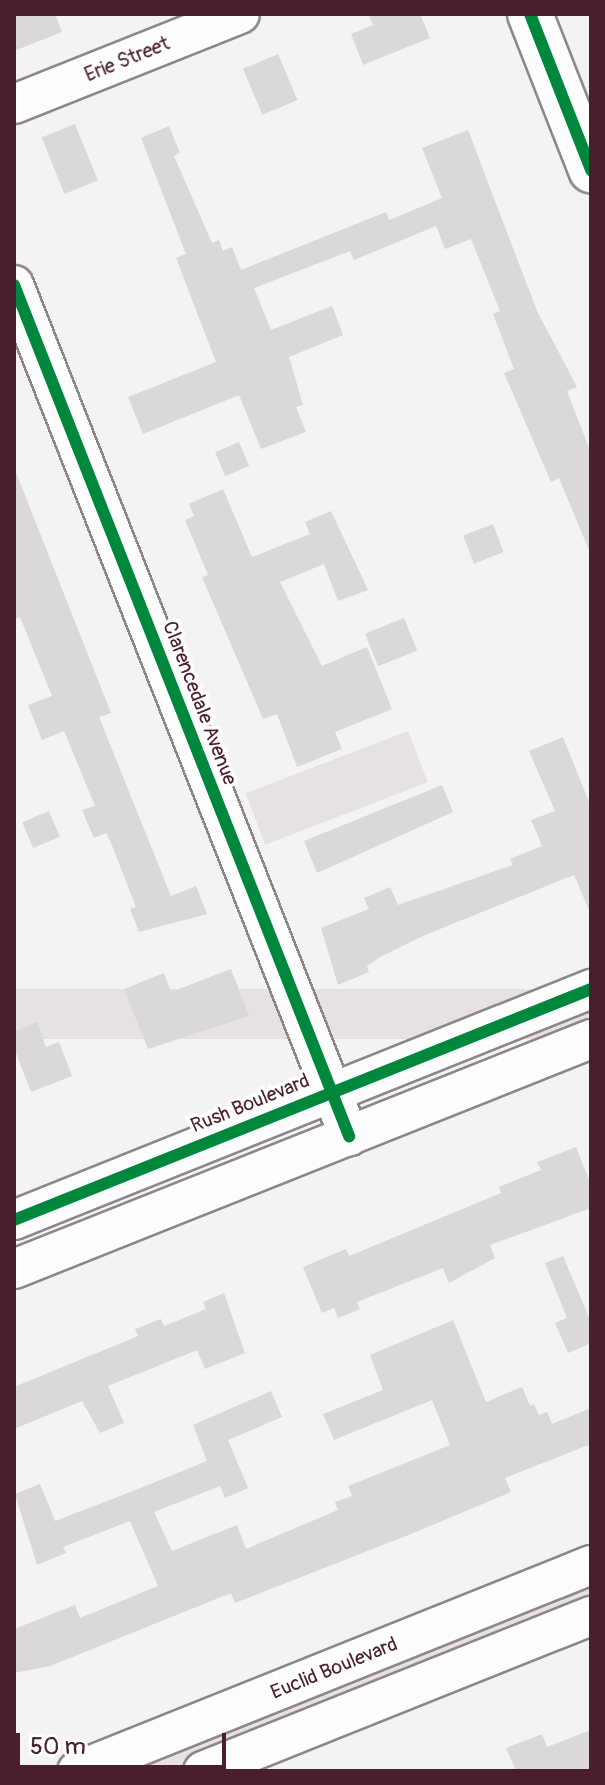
<!DOCTYPE html>
<style>
body{margin:0}
#map{position:relative;width:605px;height:1785px;overflow:hidden;background:#f3f3f3;font-family:Pangolin,sans-serif}
div>[style]{position:absolute}
.green>*{inset:0;background:#e6e1e2;transform-origin:0 0}
.building>*{inset:0;background:#dad8d9;transform-origin:0 0}
.roads{filter:drop-shadow(2px 0 #8e8688) drop-shadow(-2px 0 #8e8688) drop-shadow(0 2px #8e8688) drop-shadow(0 -2px #8e8688)}
.minor>*{height:38px;margin:-19px;padding:0 19px;transform-origin:19px;border-radius:19px;background:#fdfdfd}
.major>*{height:44px;margin:-22px;padding:0 22px;transform-origin:22px;border-radius:22px;background:#fdfdfd}
.cycleway>*{height:12px;margin:-6px;padding:0 6px;transform-origin:6px;border-radius:6px;background:#00873e}
span{translate:-50% -50%;white-space:nowrap;text-align:center;line-height:1.15;-webkit-text-stroke:7px #fff;paint-order:stroke}
.street-label{font-size:20px;color:#4a1f2b}
.frame{position:absolute;inset:0;border:16px solid #4a1f2b;pointer-events:none}
.scale{position:absolute;left:16px;top:1733px;width:210px;height:36px;box-sizing:border-box;border:4px solid #4a1f2b;border-top:0;padding-left:10px;font-size:24px;line-height:28px;white-space:nowrap;color:#4a1f2b;-webkit-text-stroke:6px #fff;paint-order:stroke}
</style>
<div id="map">
<div class="green">
<i style="left:408px;top:731px;width:55px;height:174px;rotate:69deg"></i>
<i style="left:591px;top:989px;width:50px;height:622px;rotate:90deg"></i>
<i style="clip-path:polygon(591px 1565px,591px 1616px,203px 1771px,77px 1771px)"></i>
</div>
<div class="building">
<i style="clip-path:polygon(14px 14px,55px 14px,62px 32px,14px 51px)"></i>
<i style="clip-path:polygon(368px 14px,420px 14px,430px 38px,363px 65px,351px 34px,373px 25px)"></i>
<i style="left:278px;top:54px;width:50px;height:38px;rotate:67deg"></i>
<i style="left:75px;top:124px;width:61px;height:36px;rotate:68deg"></i>
<i style="clip-path:polygon(169px 126px,180px 153px,174px 156px,212px 243px,219px 240px,223px 251px,232px 247px,241px 270px,386px 212px,389px 220px,442px 198px,422px 148px,468px 130px,537px 311px,577px 387px,567px 391px,591px 453px,591px 555px,559px 478px,551px 482px,504px 373px,514px 369px,493px 314px,500px 311px,471px 239px,445px 249px,436px 226px,354px 260px,350px 251px,254px 288px,271px 330px,332px 306px,343px 335px,289px 357px,303px 405px,296px 407px,306px 432px,261px 449px,239px 395px,143px 434px,128px 397px,216px 362px,176px 258px,186px 254px,141px 138px)"></i>
<i style="left:239px;top:442px;width:26px;height:26px;rotate:67deg"></i>
<i style="clip-path:polygon(15px 470px,111px 713px,99px 717px,171px 896px,196px 886px,207px 914px,139px 932px,130px 909px,136px 907px,111px 843px,106px 833px,94px 838px,82px 810px,95px 806px,64px 731px,42px 740px,28px 705px,52px 696px,20px 617px,14px 620px)"></i>
<i style="clip-path:polygon(223px 489px,252px 557px,310px 534px,305px 522px,331px 511px,368px 590px,338px 601px,324px 564px,280px 582px,322px 666px,367px 647px,392px 709px,335px 732px,342px 749px,297px 767px,277px 714px,263px 719px,202px 577px,208px 575px,185px 520px,194px 516px,189px 504px)"></i>
<i style="left:493px;top:524px;width:30px;height:32px;rotate:69deg"></i>
<i style="left:404px;top:618px;width:35px;height:42px;rotate:68deg"></i>
<i style="clip-path:polygon(563px 737px,591px 807px,591px 915px,574px 875px,425px 935px,380px 957px,367px 966px,369px 972px,338px 985px,321px 928px,369px 909px,364px 898px,390px 887px,398px 905px,513px 865px,510px 859px,542px 846px,531px 820px,555px 811px,529px 751px)"></i>
<i style="clip-path:polygon(442px 785px,453px 812px,317px 873px,304px 841px)"></i>
<i style="left:49px;top:811px;width:28px;height:29px;rotate:67deg"></i>
<i style="clip-path:polygon(231px 969px,249px 1016px,148px 1049px,124px 989px,164px 973px,171px 992px)"></i>
<i style="clip-path:polygon(37px 1022px,46px 1047px,59px 1042px,72px 1076px,31px 1092px,14px 1048px,14px 1031px)"></i>
<i style="clip-path:polygon(576px 1147px,591px 1185px,591px 1208px,490px 1245px,495px 1258px,449px 1283px,443px 1268px,357px 1302px,360px 1309px,338px 1318px,334px 1308px,322px 1313px,303px 1267px,346px 1249px,349px 1256px,501px 1193px,499px 1187px,541px 1170px,537px 1162px)"></i>
<i style="clip-path:polygon(563px 1256px,591px 1322px,591px 1343px,568px 1353px,555px 1323px,567px 1318px,545px 1263px)"></i>
<i style="clip-path:polygon(224px 1293px,245px 1353px,205px 1369px,197px 1350px,108px 1386px,124px 1423px,100px 1433px,82px 1401px,14px 1429px,14px 1387px,138px 1336px,135px 1329px,161px 1319px,164px 1326px,206px 1309px,203px 1302px)"></i>
<i style="clip-path:polygon(453px 1320px,486px 1402px,522px 1387px,530px 1406px,534px 1404px,539px 1415px,547px 1412px,552px 1424px,591px 1408px,591px 1444px,505px 1478px,511px 1492px,416px 1532px,235px 1603px,231px 1593px,50px 1666px,14px 1673px,14px 1629px,75px 1605px,80px 1618px,158px 1586px,130px 1521px,63px 1547px,66px 1553px,37px 1565px,15px 1494px,40px 1484px,55px 1521px,133px 1491px,207px 1461px,193px 1425px,271px 1391px,282px 1417px,228px 1440px,248px 1488px,225px 1498px,220px 1486px,154px 1512px,172px 1551px,237px 1525px,246px 1549px,338px 1510px,335px 1502px,352px 1496px,348px 1486px,450px 1445px,432px 1400px,334px 1440px,323px 1414px,383px 1390px,370px 1355px)"></i>
<i style="clip-path:polygon(591px 1730px,591px 1771px,516px 1771px,506px 1748px,542px 1734px,547px 1747px)"></i>
</div>
<div class="roads">
<div class="minor">
<i style="left:14px;top:104px;width:243px;rotate:-21.7deg"></i>
<i style="left:14px;top:285px;width:915px;rotate:68.51deg"></i>
<i style="left:14px;top:1220px;width:622px;rotate:-21.82deg"></i>
<i style="left:14px;top:1269px;width:621px;rotate:-21.73deg"></i>
<i style="left:77px;top:1771px;width:554px;rotate:-21.84deg"></i>
<i style="left:203px;top:1771px;width:418px;rotate:-21.8deg"></i>
</div>
<div class="major">
<i style="left:530px;top:14px;width:168px;rotate:68.6deg"></i>
</div>
</div>
<div class="cycleway">
<i style="left:530px;top:14px;width:168px;rotate:68.6deg"></i>
<i style="left:14px;top:285px;width:915px;rotate:68.51deg"></i>
<i style="left:14px;top:1220px;width:622px;rotate:-21.82deg"></i>
</div>
<div class="street-label">
<span style="left:127px;top:59px;rotate:-22deg">Erie Street</span>
<span style="left:200px;top:703px;rotate:69deg">Clarencedale Avenue</span>
<span style="left:250px;top:1103px;rotate:-22deg">Rush Boulevard</span>
<span style="left:334px;top:1668px;rotate:-22deg">Euclid Boulevard</span>
</div>
<div class="frame"></div>
<div class="scale">50 m</div>
</div>
